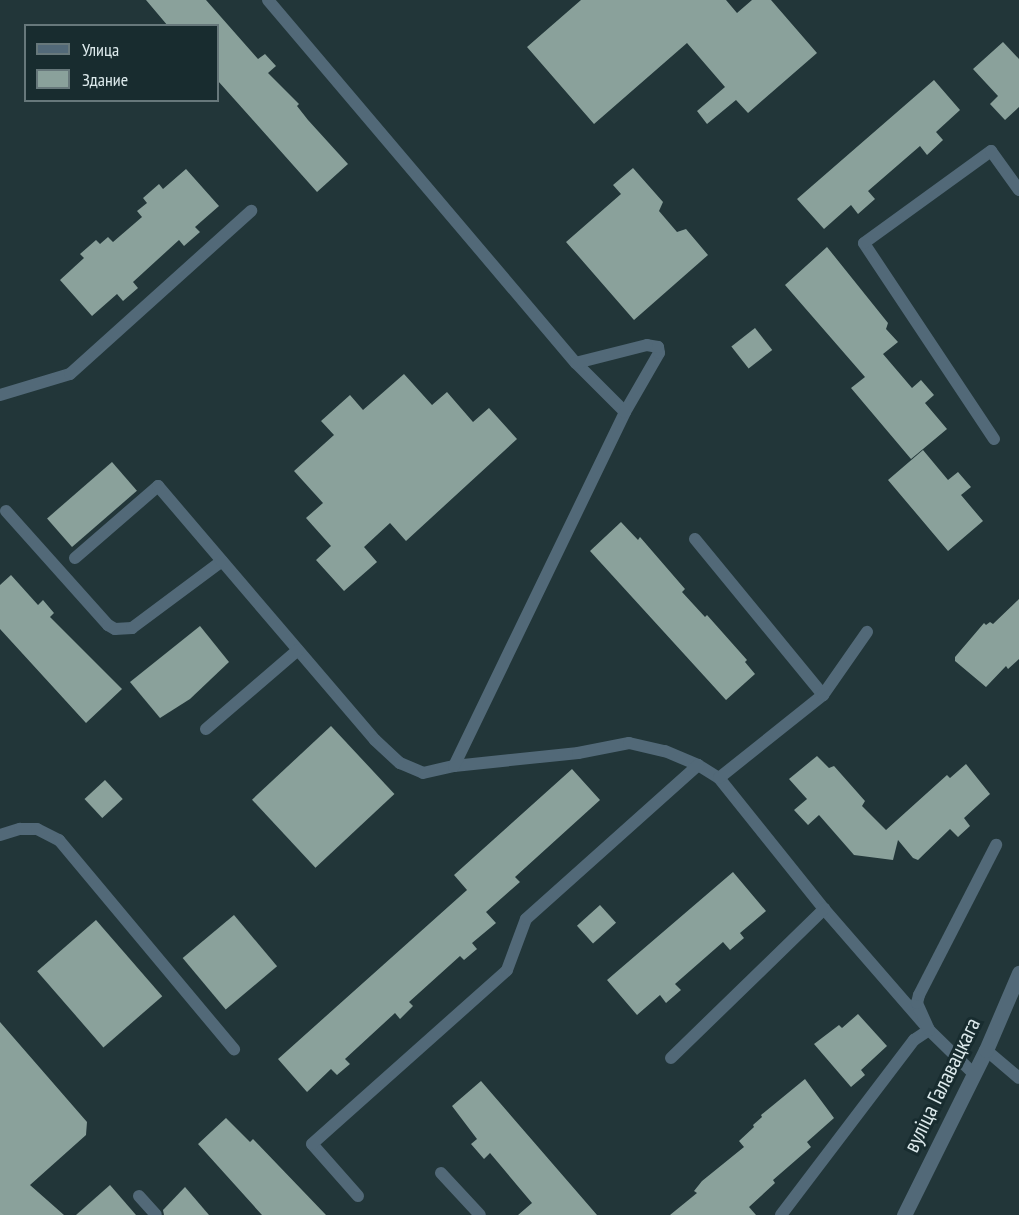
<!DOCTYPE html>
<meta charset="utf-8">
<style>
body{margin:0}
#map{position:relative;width:1019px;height:1215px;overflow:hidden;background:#223639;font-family:"PT Sans Narrow",sans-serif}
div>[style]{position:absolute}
.building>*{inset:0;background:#8aa19b;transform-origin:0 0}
.service>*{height:12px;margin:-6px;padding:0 6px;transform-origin:6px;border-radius:6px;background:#526978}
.tertiary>*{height:15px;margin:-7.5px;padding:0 7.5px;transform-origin:7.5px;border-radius:7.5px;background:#526978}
span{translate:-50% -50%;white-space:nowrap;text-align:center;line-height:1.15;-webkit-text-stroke:6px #182c2f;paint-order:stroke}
.street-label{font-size:22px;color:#ddeaec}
.legend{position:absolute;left:24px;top:24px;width:195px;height:78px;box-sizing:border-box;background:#182c2f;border:2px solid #67787b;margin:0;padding:8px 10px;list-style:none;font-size:18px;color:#ddeaec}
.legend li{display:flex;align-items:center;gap:12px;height:30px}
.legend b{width:30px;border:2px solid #67787b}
</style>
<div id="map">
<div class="building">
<i style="clip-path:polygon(146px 0,206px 0,258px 59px,265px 54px,276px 66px,268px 73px,299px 104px,297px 106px,308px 120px,348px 164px,317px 192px,218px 81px,218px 26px,168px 26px)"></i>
<i style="clip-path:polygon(581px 0,726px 0,737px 13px,752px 0,771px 0,817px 53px,748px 113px,736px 100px,707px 124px,697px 111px,725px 87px,687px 43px,594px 124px,527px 47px)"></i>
<i style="clip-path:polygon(1003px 42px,1019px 59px,1019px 107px,1005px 120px,990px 104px,998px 96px,973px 69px)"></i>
<i style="clip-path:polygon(934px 80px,960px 110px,936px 132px,943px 140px,927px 155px,920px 146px,868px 191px,875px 199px,858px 214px,851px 205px,824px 229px,797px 199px)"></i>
<i style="clip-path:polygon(633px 168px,663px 202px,659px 211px,677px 232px,686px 229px,708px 255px,634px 320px,566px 242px,621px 194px,613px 185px)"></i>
<i style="clip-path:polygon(186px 169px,219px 206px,195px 227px,200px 232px,184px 246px,179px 240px,133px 282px,138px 288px,123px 301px,117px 294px,92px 316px,60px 280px,84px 258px,80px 254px,96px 240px,100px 244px,108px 237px,113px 242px,142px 217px,137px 211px,147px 203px,143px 198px,159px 184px,163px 189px)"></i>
<i style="clip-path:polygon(827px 247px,888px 323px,886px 329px,898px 342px,883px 354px,912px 388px,921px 380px,934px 395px,925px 403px,947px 429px,911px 459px,851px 388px,865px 377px,785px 285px)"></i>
<i style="left:755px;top:328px;width:28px;height:30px;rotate:52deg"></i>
<i style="clip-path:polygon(404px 374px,432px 405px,447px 392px,473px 422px,489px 408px,517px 439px,406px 541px,390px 523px,364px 547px,377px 562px,344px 591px,316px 560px,331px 546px,306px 518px,323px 503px,294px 471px,334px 435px,321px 421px,350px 395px,363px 410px)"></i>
<i style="clip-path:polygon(923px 450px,948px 480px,958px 472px,971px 487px,961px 495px,983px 521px,948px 551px,888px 480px)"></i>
<i style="left:112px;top:462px;width:38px;height:86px;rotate:49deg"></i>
<i style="clip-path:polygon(621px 522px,638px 540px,640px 537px,685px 589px,682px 592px,705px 617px,707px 615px,747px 660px,745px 662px,755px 674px,726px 700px,590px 551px)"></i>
<i style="clip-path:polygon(11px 575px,38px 605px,43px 600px,54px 613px,50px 617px,122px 689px,86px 723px,0 629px,0 585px)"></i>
<i style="clip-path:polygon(1019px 599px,1019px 659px,1008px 669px,1006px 666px,986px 687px,955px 661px,955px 657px,984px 623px,986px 625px,990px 622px,993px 624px)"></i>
<i style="clip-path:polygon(200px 626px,229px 662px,190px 699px,160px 718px,130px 682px)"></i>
<i style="left:331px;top:726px;width:93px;height:108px;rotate:47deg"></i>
<i style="clip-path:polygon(817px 756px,829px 768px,834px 766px,865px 801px,862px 806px,886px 830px,947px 775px,950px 778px,966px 764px,990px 794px,964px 818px,970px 826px,958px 837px,950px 829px,918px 860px,913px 858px,898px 840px,893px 860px,854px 855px,819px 815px,808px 825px,794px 810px,807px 799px,789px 779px)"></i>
<i style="clip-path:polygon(572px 769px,600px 800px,515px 877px,520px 882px,486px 912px,496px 923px,472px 943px,477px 949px,464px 960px,460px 956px,409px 1002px,413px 1006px,400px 1019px,395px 1013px,345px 1059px,350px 1064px,337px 1075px,331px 1069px,307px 1092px,278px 1059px,467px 890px,454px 875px)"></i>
<i style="left:105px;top:780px;width:26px;height:28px;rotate:47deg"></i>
<i style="clip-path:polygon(733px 872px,766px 911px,740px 933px,744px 938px,730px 950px,723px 942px,675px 984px,681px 990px,666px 1003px,660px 995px,637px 1015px,607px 980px)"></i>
<i style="left:600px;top:905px;width:24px;height:31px;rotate:48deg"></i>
<i style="left:234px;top:915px;width:67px;height:67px;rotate:50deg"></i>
<i style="left:96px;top:920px;width:101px;height:78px;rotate:49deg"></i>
<i style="clip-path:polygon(858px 1014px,887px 1046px,861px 1070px,865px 1075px,851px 1087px,814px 1044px,839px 1025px,842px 1028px)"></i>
<i style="clip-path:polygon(0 1022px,87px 1122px,86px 1135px,30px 1185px,64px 1215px,0 1215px)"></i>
<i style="clip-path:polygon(805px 1079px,834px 1118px,807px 1142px,811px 1147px,773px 1180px,775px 1183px,749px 1207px,756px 1215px,670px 1215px,697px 1193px,694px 1191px,702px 1181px,744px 1147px,739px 1141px,754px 1127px,753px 1125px,762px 1117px,761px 1115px)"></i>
<i style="clip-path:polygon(481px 1081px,597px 1215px,518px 1215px,532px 1203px,490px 1153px,484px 1159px,471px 1144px,477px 1139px,452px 1106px)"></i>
<i style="clip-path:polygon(226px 1118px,250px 1142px,253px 1139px,326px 1215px,262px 1215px,198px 1144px)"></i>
<i style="clip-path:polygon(110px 1185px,136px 1215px,76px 1215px)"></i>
<i style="clip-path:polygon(185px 1187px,209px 1215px,164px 1215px,163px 1210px)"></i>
</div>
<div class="service">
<i style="left:268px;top:0;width:476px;rotate:49.7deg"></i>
<i style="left:576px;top:363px;width:69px;rotate:45deg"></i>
<i style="left:0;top:395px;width:73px;rotate:-16.7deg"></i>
<i style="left:70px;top:374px;width:244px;rotate:-42deg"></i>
<i style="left:994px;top:439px;width:235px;rotate:-123.6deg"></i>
<i style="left:864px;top:243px;width:157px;rotate:-35.9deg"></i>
<i style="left:991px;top:151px;width:48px;rotate:54.3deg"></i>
<i style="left:6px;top:511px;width:153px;rotate:48.2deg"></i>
<i style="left:108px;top:625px;width:8px;rotate:30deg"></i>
<i style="left:115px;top:629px;width:17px;rotate:-3deg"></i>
<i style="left:132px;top:628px;width:112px;rotate:-36.7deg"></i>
<i style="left:695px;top:539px;width:202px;rotate:50.6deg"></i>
<i style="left:75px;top:558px;width:110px;rotate:-40.9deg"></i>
<i style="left:158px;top:486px;width:334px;rotate:49.5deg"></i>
<i style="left:375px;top:740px;width:34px;rotate:43deg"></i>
<i style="left:400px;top:763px;width:25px;rotate:23deg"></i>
<i style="left:423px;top:773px;width:32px;rotate:-13deg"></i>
<i style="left:454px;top:766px;width:125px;rotate:-6deg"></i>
<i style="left:578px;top:753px;width:52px;rotate:-11.1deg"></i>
<i style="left:629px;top:743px;width:37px;rotate:13deg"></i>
<i style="left:665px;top:751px;width:36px;rotate:23deg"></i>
<i style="left:698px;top:765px;width:25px;rotate:32deg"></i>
<i style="left:719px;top:778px;width:168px;rotate:51.3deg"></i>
<i style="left:824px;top:909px;width:160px;rotate:49deg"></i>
<i style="left:929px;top:1030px;width:63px;rotate:44.4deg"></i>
<i style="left:206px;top:729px;width:121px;rotate:-40.7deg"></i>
<i style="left:454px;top:766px;width:393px;rotate:-64.2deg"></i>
<i style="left:625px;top:412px;width:68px;rotate:-60deg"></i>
<i style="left:659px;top:353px;width:6px;rotate:-99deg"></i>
<i style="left:658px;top:347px;width:11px;rotate:-170deg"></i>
<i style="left:647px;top:345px;width:73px;rotate:165.8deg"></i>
<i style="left:719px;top:778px;width:133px;rotate:-38.6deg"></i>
<i style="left:823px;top:695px;width:77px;rotate:-55.1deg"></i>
<i style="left:0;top:835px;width:21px;rotate:-17deg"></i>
<i style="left:20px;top:829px;width:17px"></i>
<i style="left:37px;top:829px;width:25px;rotate:27deg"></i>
<i style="left:59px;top:840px;width:273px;rotate:50.1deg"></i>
<i style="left:986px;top:1050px;width:43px;rotate:40.3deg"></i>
<i style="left:671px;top:1058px;width:214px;rotate:-44.2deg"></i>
<i style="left:441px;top:1173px;width:57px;rotate:47.1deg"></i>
<i style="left:139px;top:1196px;width:25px;rotate:48deg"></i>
<i style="left:358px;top:1196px;width:69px;rotate:-131.5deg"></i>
<i style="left:312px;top:1144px;width:261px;rotate:-41.7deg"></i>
<i style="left:507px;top:970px;width:54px;rotate:-69.6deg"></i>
<i style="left:526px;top:919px;width:231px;rotate:-41.8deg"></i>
<i style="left:781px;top:1215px;width:220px;rotate:-52.8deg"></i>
<i style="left:914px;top:1040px;width:18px;rotate:-34deg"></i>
<i style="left:929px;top:1030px;width:30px;rotate:-114deg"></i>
<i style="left:917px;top:1003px;width:8px;rotate:-76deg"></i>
<i style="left:919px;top:995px;width:169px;rotate:-62.8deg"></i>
</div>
<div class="tertiary">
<i style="left:904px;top:1215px;width:184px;rotate:-63.6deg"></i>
<i style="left:986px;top:1050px;width:84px;rotate:-66.8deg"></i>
</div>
<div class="street-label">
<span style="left:942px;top:1085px;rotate:-64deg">вуліца Галавацкага</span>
</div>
<ul class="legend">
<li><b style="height:8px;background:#526978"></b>Улица</li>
<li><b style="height:16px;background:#8aa19b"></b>Здание</li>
</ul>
</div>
